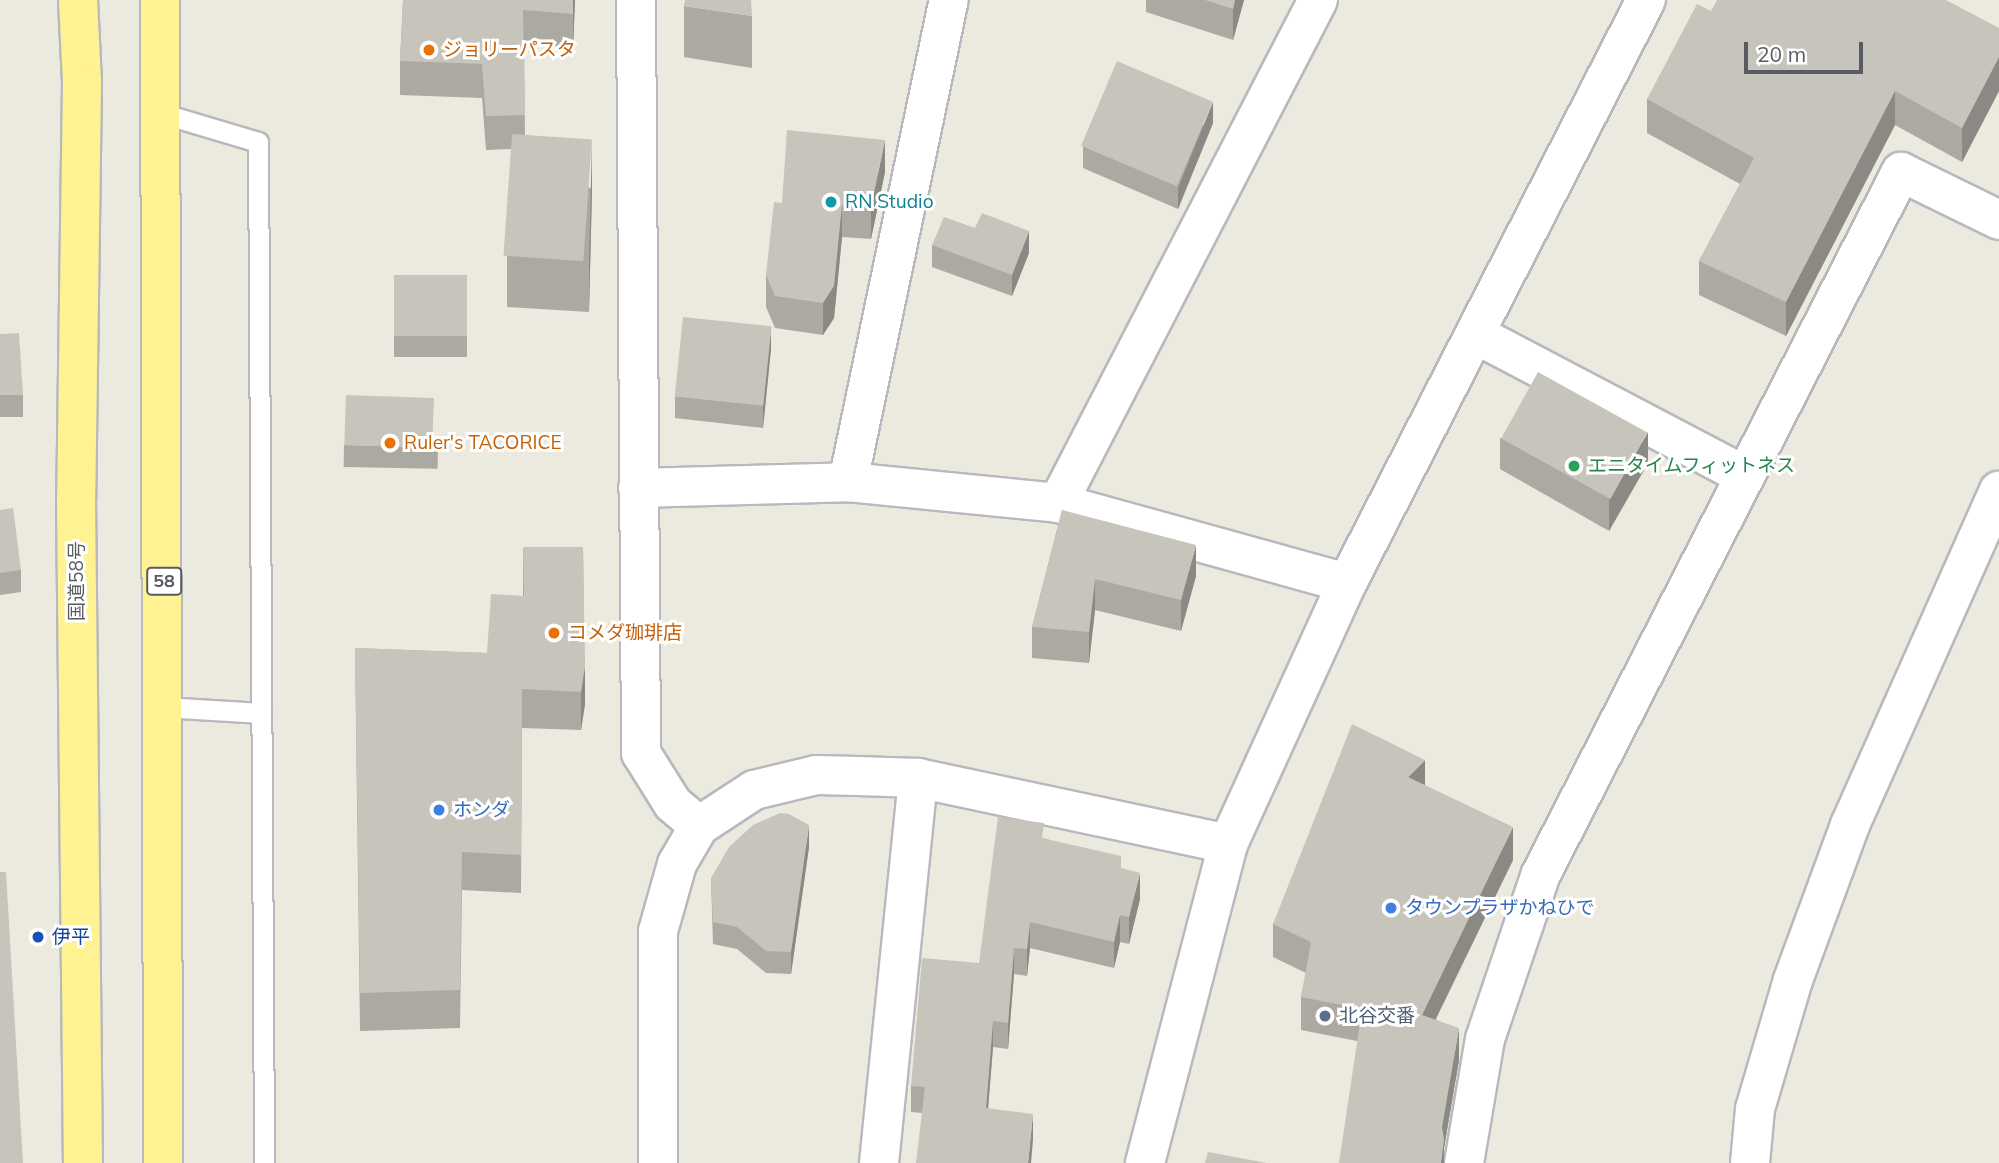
<!DOCTYPE html>
<meta charset="utf-8">
<style>
body{margin:0}
#map{position:relative;width:1999px;height:1163px;overflow:hidden;background:#eceadf;font-family:Mulish,"Noto Sans JP",sans-serif}
div>[style]{position:absolute}
.roads{filter:drop-shadow(2px 0 #b7b9bf) drop-shadow(-2px 0 #b7b9bf) drop-shadow(0 2px #b7b9bf) drop-shadow(0 -2px #b7b9bf)}
.service>*{height:19px;margin:-9.5px;padding:0 9.5px;transform-origin:9.5px;border-radius:9.5px;background:#fff}
.minor>*{height:38px;margin:-19px;padding:0 19px;transform-origin:19px;border-radius:19px;background:#fff}
.tertiary>*{height:38px;margin:-19px;padding:0 19px;transform-origin:19px;border-radius:19px;background:#fff}
.trunk>*{height:38px;margin:-19px;padding:0 19px;transform-origin:19px;border-radius:19px;background:#fff292}
.wall>*{inset:0;background:#aba9a2;transform-origin:0 0}
.shaded-wall>*{inset:0;background:#8b8984}
.building>*{inset:0;background:#c7c4bc;transform-origin:0 0}
.dots>*{width:19px;height:19px;translate:-50% -50%;box-sizing:border-box;border:4px solid #fff;border-radius:50%}
span{translate:-50% -50%;white-space:nowrap;text-align:center;line-height:1.15;-webkit-text-stroke:6px #fff;paint-order:stroke}
.shield-label span{padding:2px 5px;background:#fff;border:2px solid;border-radius:5px;-webkit-text-stroke-width:0}
.shield-label{font-size:18px;color:#585b61;font-weight:700}
.food-label{font-size:19px;color:#c56008}
.left{translate:0 -50%;text-align:left}
.culture-label{font-size:19px;color:#0d838f}
.leisure-label{font-size:19px;color:#27864d}
.street-label{font-size:19px;color:#585b61}
.shop-label{font-size:19px;color:#366cbe}
.transit-label{font-size:19px;color:#164399}
.service-label{font-size:19px;color:#4e5e75}
.scale{position:absolute;left:1744px;top:42px;width:119px;height:32px;box-sizing:border-box;border:4px solid #585b61;border-top:0;padding-left:9px;font-size:21px;line-height:24px;white-space:nowrap;color:#585b61;-webkit-text-stroke:5px #fff;paint-order:stroke}
</style>
<div id="map">
<div class="roads">
<div class="service">
<i style="left:161px;top:113px;width:101px;rotate:16.6deg"></i>
<i style="left:258px;top:142px;width:1021px;rotate:89.66deg"></i>
<i style="left:164px;top:707px;width:97px;rotate:3.5deg"></i>
</div>
<div class="minor">
<i style="left:636px;top:0;width:753px;rotate:89.62deg"></i>
<i style="left:641px;top:753px;width:60px;rotate:57.9deg"></i>
<i style="left:673px;top:804px;width:34px;rotate:40deg"></i>
<i style="left:699px;top:826px;width:44px;rotate:120.1deg"></i>
<i style="left:677px;top:864px;width:70px;rotate:105.8deg"></i>
<i style="left:658px;top:931px;width:232px;rotate:90deg"></i>
<i style="left:1475px;top:334px;width:305px;rotate:27.7deg"></i>
<i style="left:848px;top:482px;width:492px;rotate:-78.2deg"></i>
<i style="left:638px;top:488px;width:210px;rotate:-1.6deg"></i>
<i style="left:848px;top:482px;width:211px;rotate:5.7deg"></i>
<i style="left:1058px;top:503px;width:300px;rotate:15.5deg"></i>
<i style="left:1058px;top:503px;width:566px;rotate:-62.67deg"></i>
<i style="left:699px;top:826px;width:66px;rotate:-33.2deg"></i>
<i style="left:754px;top:790px;width:64px;rotate:-13.6deg"></i>
<i style="left:816px;top:775px;width:42px;rotate:1.4deg"></i>
<i style="left:858px;top:776px;width:60px;rotate:1.9deg"></i>
<i style="left:918px;top:778px;width:317px;rotate:12deg"></i>
<i style="left:879px;top:1163px;width:387px;rotate:-84.2deg"></i>
<i style="left:1464px;top:1163px;width:126px;rotate:-80.4deg"></i>
<i style="left:1485px;top:1039px;width:174px;rotate:-71.3deg"></i>
<i style="left:1541px;top:874px;width:789px;rotate:-62.85deg"></i>
<i style="left:1901px;top:172px;width:109px;rotate:26.1deg"></i>
<i style="left:1750px;top:1163px;width:54px;rotate:-84.7deg"></i>
<i style="left:1755px;top:1109px;width:134px;rotate:-73.6deg"></i>
<i style="left:1793px;top:980px;width:165px;rotate:-69.8deg"></i>
<i style="left:1850px;top:825px;width:366px;rotate:-66deg"></i>
</div>
<div class="tertiary">
<i style="left:1145px;top:1163px;width:330px;rotate:-75.4deg"></i>
<i style="left:1228px;top:844px;width:287px;rotate:-65.5deg"></i>
<i style="left:1347px;top:583px;width:655px;rotate:-62.85deg"></i>
</div>
<div class="trunk">
<i style="left:78px;top:0;width:83px;rotate:87.2deg"></i>
<i style="left:82px;top:83px;width:416px;rotate:90.8deg"></i>
<i style="left:76px;top:499px;width:664px;rotate:89.4deg"></i>
<i style="left:160px;top:0;width:1163px;rotate:89.85deg"></i>
</div>
</div>
<div class="wall">
<i style="clip-path:polygon(403px 0,575px 0,573px 48px,524px 44px,525px 135px,592px 190px,589px 312px,507px 307px,507px 256px,512px 149px,486px 150px,482px 98px,400px 95px,400px 61px)"></i>
<i style="clip-path:polygon(1146px 0,1244px 0,1233px 40px,1146px 12px)"></i>
<i style="clip-path:polygon(684px 6px,752px 16px,752px 68px,684px 57px)"></i>
<i style="clip-path:polygon(1711px 11px,1999px 28px,1999px 91px,1962px 162px,1895px 125px,1786px 336px,1699px 295px,1699px 261px,1740px 184px,1647px 133px,1647px 99px)"></i>
<i style="clip-path:polygon(1213px 123px,1178px 209px,1083px 168px,1083px 146px)"></i>
<i style="clip-path:polygon(885px 172px,871px 239px,842px 237px,834px 318px,823px 335px,775px 328px,766px 307px,766px 275px,782px 203px)"></i>
<i style="clip-path:polygon(932px 245px,1029px 253px,1012px 296px,932px 267px)"></i>
<i style="left:467px;top:275px;width:82px;height:73px;rotate:90deg"></i>
<i style="clip-path:polygon(0 334px,23px 395px,23px 417px,0 417px)"></i>
<i style="clip-path:polygon(771px 349px,763px 428px,675px 418px,675px 397px)"></i>
<i style="clip-path:polygon(1500px 438px,1648px 463px,1609px 531px,1500px 469px)"></i>
<i style="left:344px;top:445px;width:94px;height:22px;rotate:1deg"></i>
<i style="clip-path:polygon(0 510px,21px 570px,21px 592px,0 595px)"></i>
<i style="clip-path:polygon(1062px 510px,1196px 576px,1181px 631px,1095px 610px,1089px 663px,1032px 658px,1032px 627px)"></i>
<i style="clip-path:polygon(523px 547px,583px 547px,585px 704px,581px 730px,522px 728px,521px 893px,462px 890px,460px 1028px,360px 1031px,355px 648px,487px 653px,523px 596px)"></i>
<i style="clip-path:polygon(1425px 785px,1513px 860px,1436px 1019px,1459px 1060px,1444px 1148px,1444px 1163px,1357px 1041px,1301px 1030px,1301px 997px,1306px 973px,1273px 957px,1273px 924px)"></i>
<i style="clip-path:polygon(1044px 838px,1121px 868px,1140px 899px,1129px 944px,1120px 942px,1114px 968px,1030px 948px,1027px 976px,1014px 974px,1008px 1049px,993px 1047px,988px 1108px,1033px 1140px,922px 1113px,911px 1112px,911px 1086px,979px 963px)"></i>
<i style="clip-path:polygon(809px 847px,791px 974px,766px 973px,737px 949px,713px 944px,711px 878px)"></i>
</div>
<div class="shaded-wall">
<i style="clip-path:polygon(573px 0,575px 0,573px 48px)"></i>
<i style="clip-path:polygon(1235px 0,1244px 0,1233px 40px,1233px 9px)"></i>
<i style="clip-path:polygon(1999px 57px,1999px 91px,1962px 162px,1962px 128px)"></i>
<i style="clip-path:polygon(1895px 91px,1895px 125px,1786px 336px,1786px 302px)"></i>
<i style="clip-path:polygon(1213px 102px,1213px 123px,1178px 209px,1178px 188px)"></i>
<i style="clip-path:polygon(592px 139px,592px 190px,589px 312px,589px 260px)"></i>
<i style="clip-path:polygon(885px 140px,885px 172px,871px 239px,871px 207px)"></i>
<i style="clip-path:polygon(842px 205px,842px 237px,834px 318px,823px 335px,823px 303px)"></i>
<i style="clip-path:polygon(1029px 231px,1029px 253px,1012px 296px,1012px 275px)"></i>
<i style="clip-path:polygon(771px 327px,771px 349px,763px 428px,763px 407px)"></i>
<i style="clip-path:polygon(1648px 432px,1648px 463px,1609px 531px,1609px 500px)"></i>
<i style="clip-path:polygon(1196px 545px,1196px 576px,1181px 631px,1181px 600px)"></i>
<i style="clip-path:polygon(1095px 579px,1095px 610px,1089px 663px,1089px 632px)"></i>
<i style="clip-path:polygon(585px 666px,585px 704px,581px 730px,581px 692px)"></i>
<i style="clip-path:polygon(1425px 760px,1425px 792px,1408px 777px)"></i>
<i style="clip-path:polygon(809px 825px,809px 847px,791px 974px,791px 952px)"></i>
<i style="clip-path:polygon(1513px 827px,1513px 860px,1422px 1047px,1422px 1015px)"></i>
<i style="clip-path:polygon(1140px 873px,1140px 899px,1129px 944px,1129px 917px)"></i>
<i style="clip-path:polygon(1120px 915px,1120px 942px,1114px 968px,1114px 942px)"></i>
<i style="clip-path:polygon(1030px 922px,1030px 948px,1027px 976px,1027px 949px)"></i>
<i style="clip-path:polygon(1014px 948px,1014px 974px,1008px 1049px,1008px 1023px)"></i>
<i style="clip-path:polygon(993px 1021px,993px 1047px,986px 1134px,986px 1108px)"></i>
<i style="clip-path:polygon(1459px 1028px,1459px 1060px,1444px 1148px,1444px 1163px,1441px 1163px,1442px 1127px)"></i>
<i style="clip-path:polygon(1033px 1114px,1033px 1140px,1031px 1163px,1028px 1163px)"></i>
</div>
<div class="building">
<i style="clip-path:polygon(403px 0,573px 0,573px 14px,523px 10px,525px 115px,486px 116px,482px 64px,400px 61px)"></i>
<i style="clip-path:polygon(685px 0,751px 0,752px 16px,684px 6px)"></i>
<i style="clip-path:polygon(1205px 0,1235px 0,1233px 9px)"></i>
<i style="clip-path:polygon(1717px 0,1946px 0,1999px 28px,1999px 57px,1962px 128px,1895px 91px,1786px 302px,1699px 261px,1754px 158px,1647px 99px,1697px 4px,1711px 11px)"></i>
<i style="left:1117px;top:61px;width:104px;height:92px;rotate:23deg"></i>
<i style="clip-path:polygon(787px 130px,885px 140px,871px 207px,842px 205px,834px 286px,823px 303px,775px 296px,766px 275px,774px 202px,782px 203px)"></i>
<i style="left:512px;top:134px;width:80px;height:122px;rotate:4deg"></i>
<i style="clip-path:polygon(982px 213px,1029px 231px,1012px 275px,932px 245px,944px 217px,975px 228px)"></i>
<i style="left:467px;top:275px;width:61px;height:73px;rotate:90deg"></i>
<i style="left:683px;top:317px;width:89px;height:80px;rotate:6deg"></i>
<i style="clip-path:polygon(19px 333px,23px 395px,0 395px,0 334px)"></i>
<i style="left:1538px;top:372px;width:125px;height:76px;rotate:29deg"></i>
<i style="left:346px;top:395px;width:88px;height:50px;rotate:2deg"></i>
<i style="clip-path:polygon(13px 508px,21px 570px,0 573px,0 510px)"></i>
<i style="clip-path:polygon(1062px 510px,1196px 545px,1181px 600px,1095px 579px,1089px 632px,1032px 627px)"></i>
<i style="clip-path:polygon(523px 547px,583px 547px,585px 666px,581px 692px,522px 689px,521px 855px,462px 852px,460px 990px,360px 993px,355px 648px,487px 653px,491px 594px,524px 596px)"></i>
<i style="clip-path:polygon(1352px 724px,1425px 760px,1408px 777px,1513px 827px,1422px 1015px,1459px 1028px,1442px 1127px,1444px 1139px,1441px 1163px,1339px 1163px,1362px 1009px,1301px 997px,1311px 942px,1273px 924px)"></i>
<i style="clip-path:polygon(780px 813px,789px 814px,809px 825px,791px 952px,766px 951px,737px 927px,713px 922px,711px 878px,729px 847px,753px 825px)"></i>
<i style="clip-path:polygon(998px 817px,1044px 823px,1042px 838px,1121px 856px,1121px 868px,1140px 873px,1129px 917px,1120px 915px,1114px 942px,1030px 922px,1027px 949px,1014px 948px,1008px 1023px,993px 1021px,986px 1108px,1033px 1114px,1028px 1163px,916px 1163px,925px 1087px,911px 1086px,922px 958px,979px 963px)"></i>
<i style="clip-path:polygon(0 872px,6px 872px,23px 1163px,0 1163px)"></i>
<i style="clip-path:polygon(1208px 1152px,1267px 1163px,1205px 1163px)"></i>
</div>
<div class="dots">
<i style="left:429px;top:50px;background:#e8710a"></i>
<i style="left:831px;top:202px;background:#0f9aa8"></i>
<i style="left:390px;top:443px;background:#e8710a"></i>
<i style="left:1574px;top:466px;background:#2e9e5b"></i>
<i style="left:554px;top:633px;background:#e8710a"></i>
<i style="left:439px;top:810px;background:#3f7fe0"></i>
<i style="left:1391px;top:908px;background:#3f7fe0"></i>
<i style="left:38px;top:937px;background:#1a4fb4"></i>
<i style="left:1325px;top:1016px;background:#5c6f8a"></i>
</div>
<div class="shield-label">
<span style="left:164px;top:581px">58</span>
</div>
<div class="food-label">
<span class="left" style="left:443px;top:50px">ジョリーパスタ</span>
<span class="left" style="left:404px;top:443px">Ruler's TACORICE</span>
<span class="left" style="left:568px;top:633px">コメダ珈琲店</span>
</div>
<div class="culture-label">
<span class="left" style="left:845px;top:202px">RN Studio</span>
</div>
<div class="leisure-label">
<span class="left" style="left:1588px;top:466px">エニタイムフィットネス</span>
</div>
<div class="street-label">
<span style="left:77px;top:581px;rotate:-90deg">国道58号</span>
</div>
<div class="shop-label">
<span class="left" style="left:453px;top:810px">ホンダ</span>
<span class="left" style="left:1405px;top:908px">タウンプラザかねひで</span>
</div>
<div class="transit-label">
<span class="left" style="left:52px;top:937px">伊平</span>
</div>
<div class="service-label">
<span class="left" style="left:1339px;top:1016px">北谷交番</span>
</div>
<div class="scale">20 m</div>
</div>
